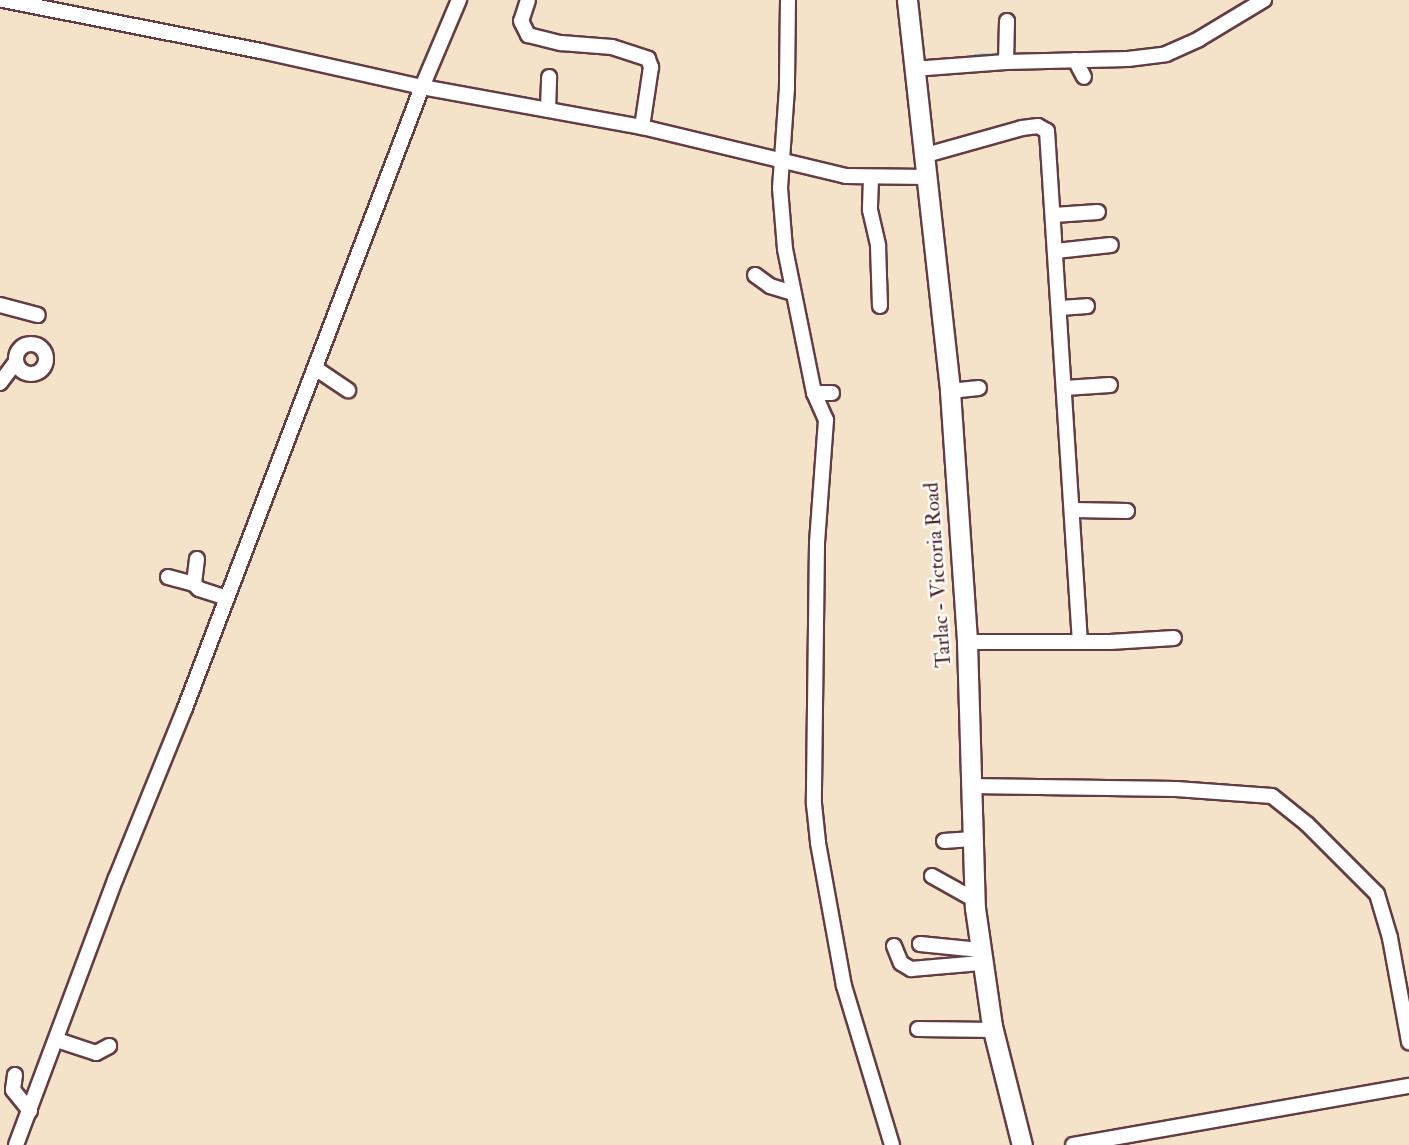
<!DOCTYPE html>
<style>
body{margin:0}
#map{position:relative;width:1409px;height:1145px;overflow:hidden;background:#f4e3c9;font-family:"IM FELL Double Pica",serif}
div>[style]{position:absolute}
.stream>*{height:3.5px;margin:-1.75px;padding:0 1.75px;transform-origin:1.75px;border-radius:1.75px;background:#79bff0}
.roads{filter:drop-shadow(2px 0 #643c43) drop-shadow(-2px 0 #643c43) drop-shadow(0 2px #643c43) drop-shadow(0 -2px #643c43)}
.minor>*{height:14px;margin:-7px;padding:0 7px;transform-origin:7px;border-radius:7px;background:#fff}
.minor>.ring{margin:-7px;padding:0;box-sizing:content-box;background:none;border:14px solid #fff;border-radius:50%}
.major>*{height:19px;margin:-9.5px;padding:0 9.5px;transform-origin:9.5px;border-radius:9.5px;background:#fff}
span{translate:-50% -50%;white-space:nowrap;text-align:center;line-height:1.15;-webkit-text-stroke:5px #fdfcf7;paint-order:stroke}
.street-label{font-size:21px;color:#4a1f2b}
</style>
<div id="map">
<div class="stream">
<i style="left:1086px;top:53px;width:45px;rotate:-1.3deg"></i>
<i style="left:975px;top:56px;width:26px;rotate:-2deg"></i>
</div>
<div class="roads">
<div class="minor">
<i style="left:3px;top:0;width:263px;rotate:11.2deg"></i>
<i style="left:261px;top:51px;width:165px;rotate:12.6deg"></i>
<i style="left:422px;top:87px;width:224px;rotate:10.3deg"></i>
<i style="left:642px;top:127px;width:210px;rotate:13.5deg"></i>
<i style="left:846px;top:176px;width:82px;rotate:0.7deg"></i>
<i style="left:528px;top:0;width:22px;rotate:108deg"></i>
<i style="left:521px;top:21px;width:16px;rotate:63deg"></i>
<i style="left:528px;top:35px;width:34px;rotate:14deg"></i>
<i style="left:561px;top:43px;width:51px;rotate:4.5deg"></i>
<i style="left:612px;top:47px;width:38px;rotate:18deg"></i>
<i style="left:648px;top:59px;width:9px;rotate:69deg"></i>
<i style="left:651px;top:67px;width:61px;rotate:98.5deg"></i>
<i style="left:788px;top:0;width:88px;rotate:90.7deg"></i>
<i style="left:787px;top:88px;width:100px;rotate:94deg"></i>
<i style="left:780px;top:188px;width:61px;rotate:85.3deg"></i>
<i style="left:785px;top:249px;width:147px;rotate:78.6deg"></i>
<i style="left:814px;top:393px;width:30px;rotate:66deg"></i>
<i style="left:826px;top:420px;width:123px;rotate:94.2deg"></i>
<i style="left:817px;top:543px;width:261px;rotate:90.7deg"></i>
<i style="left:814px;top:804px;width:39px;rotate:84deg"></i>
<i style="left:818px;top:843px;width:145px;rotate:79.7deg"></i>
<i style="left:844px;top:986px;width:166px;rotate:73.2deg"></i>
<i style="left:1075px;top:60px;width:19px;rotate:62deg"></i>
<i style="left:1006px;top:62px;width:41px;rotate:-88.6deg"></i>
<i style="left:913px;top:69px;width:93px;rotate:-4.3deg"></i>
<i style="left:1006px;top:62px;width:122px;rotate:-1.4deg"></i>
<i style="left:1128px;top:59px;width:38px;rotate:-7deg"></i>
<i style="left:1166px;top:54px;width:36px;rotate:-24deg"></i>
<i style="left:1199px;top:39px;width:76px;rotate:-31deg"></i>
<i style="left:548px;top:110px;width:33px;rotate:-88deg"></i>
<i style="left:926px;top:155px;width:100px;rotate:-15.7deg"></i>
<i style="left:1022px;top:128px;width:16px;rotate:-7deg"></i>
<i style="left:1038px;top:126px;width:10px;rotate:29deg"></i>
<i style="left:1047px;top:131px;width:512px;rotate:86.31deg"></i>
<i style="left:871px;top:178px;width:32px;rotate:92deg"></i>
<i style="left:870px;top:210px;width:37px;rotate:77deg"></i>
<i style="left:878px;top:246px;width:60px;rotate:88.1deg"></i>
<i style="left:1054px;top:215px;width:44px;rotate:-3.9deg"></i>
<i style="left:1056px;top:251px;width:55px;rotate:-6.2deg"></i>
<i style="left:755px;top:275px;width:19px;rotate:36deg"></i>
<i style="left:770px;top:286px;width:24px;rotate:17deg"></i>
<i style="left:0;top:305px;width:39px;rotate:15deg"></i>
<i style="left:1060px;top:308px;width:27px;rotate:-4deg"></i>
<i class="ring" style="left:16px;top:344px;width:16px;height:16px"></i>
<i style="left:315px;top:368px;width:40px;rotate:34deg"></i>
<i style="left:0;top:383px;width:26px;rotate:-53deg"></i>
<i style="left:1065px;top:388px;width:45px;rotate:-3.8deg"></i>
<i style="left:950px;top:391px;width:29px;rotate:-6deg"></i>
<i style="left:814px;top:393px;width:18px"></i>
<i style="left:1073px;top:510px;width:54px;rotate:1.1deg"></i>
<i style="left:197px;top:559px;width:25px;rotate:97deg"></i>
<i style="left:194px;top:584px;width:7px;rotate:45deg"></i>
<i style="left:199px;top:589px;width:29px;rotate:18deg"></i>
<i style="left:168px;top:577px;width:27px;rotate:15deg"></i>
<i style="left:967px;top:642px;width:143px"></i>
<i style="left:1110px;top:642px;width:64px;rotate:-3.6deg"></i>
<i style="left:970px;top:786px;width:206px;rotate:0.8deg"></i>
<i style="left:1176px;top:789px;width:96px;rotate:4.2deg"></i>
<i style="left:1272px;top:796px;width:45px;rotate:38.7deg"></i>
<i style="left:1307px;top:824px;width:99px;rotate:45deg"></i>
<i style="left:1377px;top:894px;width:46px;rotate:73.5deg"></i>
<i style="left:1390px;top:938px;width:106px;rotate:79.6deg"></i>
<i style="left:944px;top:841px;width:28px;rotate:-4deg"></i>
<i style="left:932px;top:876px;width:49px;rotate:29.2deg"></i>
<i style="left:920px;top:944px;width:60px;rotate:5.7deg"></i>
<i style="left:894px;top:946px;width:18px;rotate:68deg"></i>
<i style="left:901px;top:963px;width:12px;rotate:31deg"></i>
<i style="left:911px;top:969px;width:70px;rotate:-4.9deg"></i>
<i style="left:918px;top:1029px;width:76px;rotate:0.8deg"></i>
<i style="left:57px;top:1040px;width:41px;rotate:18.4deg"></i>
<i style="left:96px;top:1053px;width:15px;rotate:-28deg"></i>
<i style="left:15px;top:1075px;width:15px;rotate:98deg"></i>
<i style="left:13px;top:1090px;width:27px;rotate:51deg"></i>
<i style="left:16px;top:1145px;width:285px;rotate:-69.5deg"></i>
<i style="left:116px;top:878px;width:183px;rotate:-67.9deg"></i>
<i style="left:185px;top:708px;width:665px;rotate:-69.11deg"></i>
<i style="left:422px;top:87px;width:95px;rotate:-67deg"></i>
<i style="left:1073px;top:1145px;width:341px;rotate:-10deg"></i>
</div>
<div class="major">
<i style="left:907px;top:0;width:393px;rotate:83.7deg"></i>
<i style="left:950px;top:391px;width:252px;rotate:86.1deg"></i>
<i style="left:967px;top:642px;width:266px;rotate:88.3deg"></i>
<i style="left:975px;top:908px;width:119px;rotate:81.8deg"></i>
<i style="left:992px;top:1026px;width:123px;rotate:75.9deg"></i>
</div>
</div>
<div class="street-label">
<span style="left:938px;top:575px;rotate:-94deg">Tarlac - Victoria Road</span>
</div>
</div>
